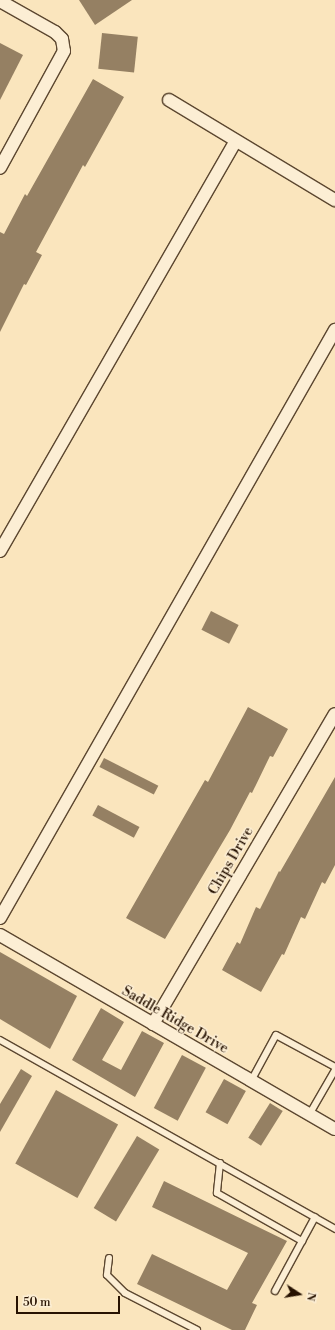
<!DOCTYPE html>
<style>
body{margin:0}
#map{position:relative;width:335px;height:1330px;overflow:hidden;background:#fae5bd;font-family:"Libre Bodoni",serif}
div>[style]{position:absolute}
.building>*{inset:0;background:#958063;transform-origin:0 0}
.roads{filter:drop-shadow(1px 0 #5c4730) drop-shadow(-1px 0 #5c4730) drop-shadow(0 1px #5c4730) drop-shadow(0 -1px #5c4730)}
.lane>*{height:6px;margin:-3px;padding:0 3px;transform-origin:3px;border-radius:3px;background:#fceed4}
.street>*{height:12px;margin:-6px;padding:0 6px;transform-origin:6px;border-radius:6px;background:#fceed4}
span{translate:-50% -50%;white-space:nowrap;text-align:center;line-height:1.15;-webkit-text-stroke:3px #fceed4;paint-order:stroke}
.street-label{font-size:14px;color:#271201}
.north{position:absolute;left:279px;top:1274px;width:40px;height:40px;-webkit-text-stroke:3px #fceed4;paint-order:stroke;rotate:102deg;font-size:11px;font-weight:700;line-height:16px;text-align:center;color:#271201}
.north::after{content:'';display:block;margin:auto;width:14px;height:18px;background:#271201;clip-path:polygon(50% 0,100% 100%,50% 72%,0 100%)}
.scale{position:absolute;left:16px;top:1296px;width:104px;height:18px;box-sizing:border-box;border:2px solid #271201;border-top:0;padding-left:5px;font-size:12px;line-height:14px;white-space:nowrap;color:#271201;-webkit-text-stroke:3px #fceed4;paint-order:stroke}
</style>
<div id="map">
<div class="building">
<i style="clip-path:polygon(79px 0,132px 0,95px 25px)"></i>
<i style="left:102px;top:33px;width:36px;height:36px;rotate:6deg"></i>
<i style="clip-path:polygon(0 43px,23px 55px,0 100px)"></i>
<i style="clip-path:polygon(93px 79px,124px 97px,85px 167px,83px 165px,36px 252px,42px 255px,26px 285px,24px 284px,0 332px,0 232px,4px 234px,25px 194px,27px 196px)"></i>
<i style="left:211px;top:611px;width:31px;height:21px;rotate:27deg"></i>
<i style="clip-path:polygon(248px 707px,288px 729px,273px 757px,270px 756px,252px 793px,250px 792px,230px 830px,165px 939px,126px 918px,205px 780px,208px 782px)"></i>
<i style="left:104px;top:758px;width:61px;height:10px;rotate:27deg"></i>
<i style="clip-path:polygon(335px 777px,335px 865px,325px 884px,322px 882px,305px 919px,301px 917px,284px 955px,282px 954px,261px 992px,222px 970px,237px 942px,240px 944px,256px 907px,260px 909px,279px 871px,280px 872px)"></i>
<i style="left:98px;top:805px;width:47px;height:12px;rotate:28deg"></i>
<i style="clip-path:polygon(0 952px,77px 996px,50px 1049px,0 1019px)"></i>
<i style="clip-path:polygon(101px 1008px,124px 1022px,102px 1060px,121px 1070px,142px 1031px,164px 1043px,135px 1097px,72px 1060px)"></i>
<i style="left:182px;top:1055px;width:27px;height:60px;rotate:28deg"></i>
<i style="clip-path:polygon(21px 1069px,32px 1076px,0 1132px,0 1104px)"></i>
<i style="left:224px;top:1079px;width:25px;height:38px;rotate:29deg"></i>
<i style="left:56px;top:1090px;width:71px;height:84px;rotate:29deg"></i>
<i style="left:270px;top:1103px;width:15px;height:41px;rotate:32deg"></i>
<i style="left:137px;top:1136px;width:26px;height:84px;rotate:31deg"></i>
<i style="clip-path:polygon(164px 1181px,287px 1241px,252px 1303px,257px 1305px,245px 1330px,232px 1330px,137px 1284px,152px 1254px,227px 1290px,248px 1253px,152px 1207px)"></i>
</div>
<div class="roads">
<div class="lane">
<i style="left:0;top:1040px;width:385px;rotate:29.4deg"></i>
<i style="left:251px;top:1081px;width:52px;rotate:-61.5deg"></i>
<i style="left:276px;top:1035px;width:67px;rotate:28.5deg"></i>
<i style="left:309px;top:1115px;width:52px;rotate:-60deg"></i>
<i style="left:220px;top:1163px;width:30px;rotate:96deg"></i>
<i style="left:217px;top:1193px;width:98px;rotate:29.5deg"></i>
<i style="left:109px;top:1258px;width:17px;rotate:97deg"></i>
<i style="left:107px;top:1275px;width:25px;rotate:45deg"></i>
<i style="left:125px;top:1293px;width:81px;rotate:27.2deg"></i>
<i style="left:275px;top:1291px;width:84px;rotate:-61.6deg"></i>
</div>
<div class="street">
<i style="left:0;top:1px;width:63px;rotate:29.4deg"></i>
<i style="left:55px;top:32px;width:10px;rotate:45deg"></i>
<i style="left:62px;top:39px;width:12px;rotate:81deg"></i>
<i style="left:64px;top:51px;width:133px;rotate:118.7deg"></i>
<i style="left:169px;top:100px;width:194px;rotate:31.1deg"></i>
<i style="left:0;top:551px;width:472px;rotate:-60.1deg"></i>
<i style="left:0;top:918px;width:677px;rotate:-60.33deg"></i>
<i style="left:0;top:935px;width:387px;rotate:30.1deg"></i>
<i style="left:153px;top:1024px;width:359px;rotate:-59.6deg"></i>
</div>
</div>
<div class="street-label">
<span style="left:231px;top:861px;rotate:-60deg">Chips Drive</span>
<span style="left:175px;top:1020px;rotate:30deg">Saddle Ridge Drive</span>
</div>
<div class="north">N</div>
<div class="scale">50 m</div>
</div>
